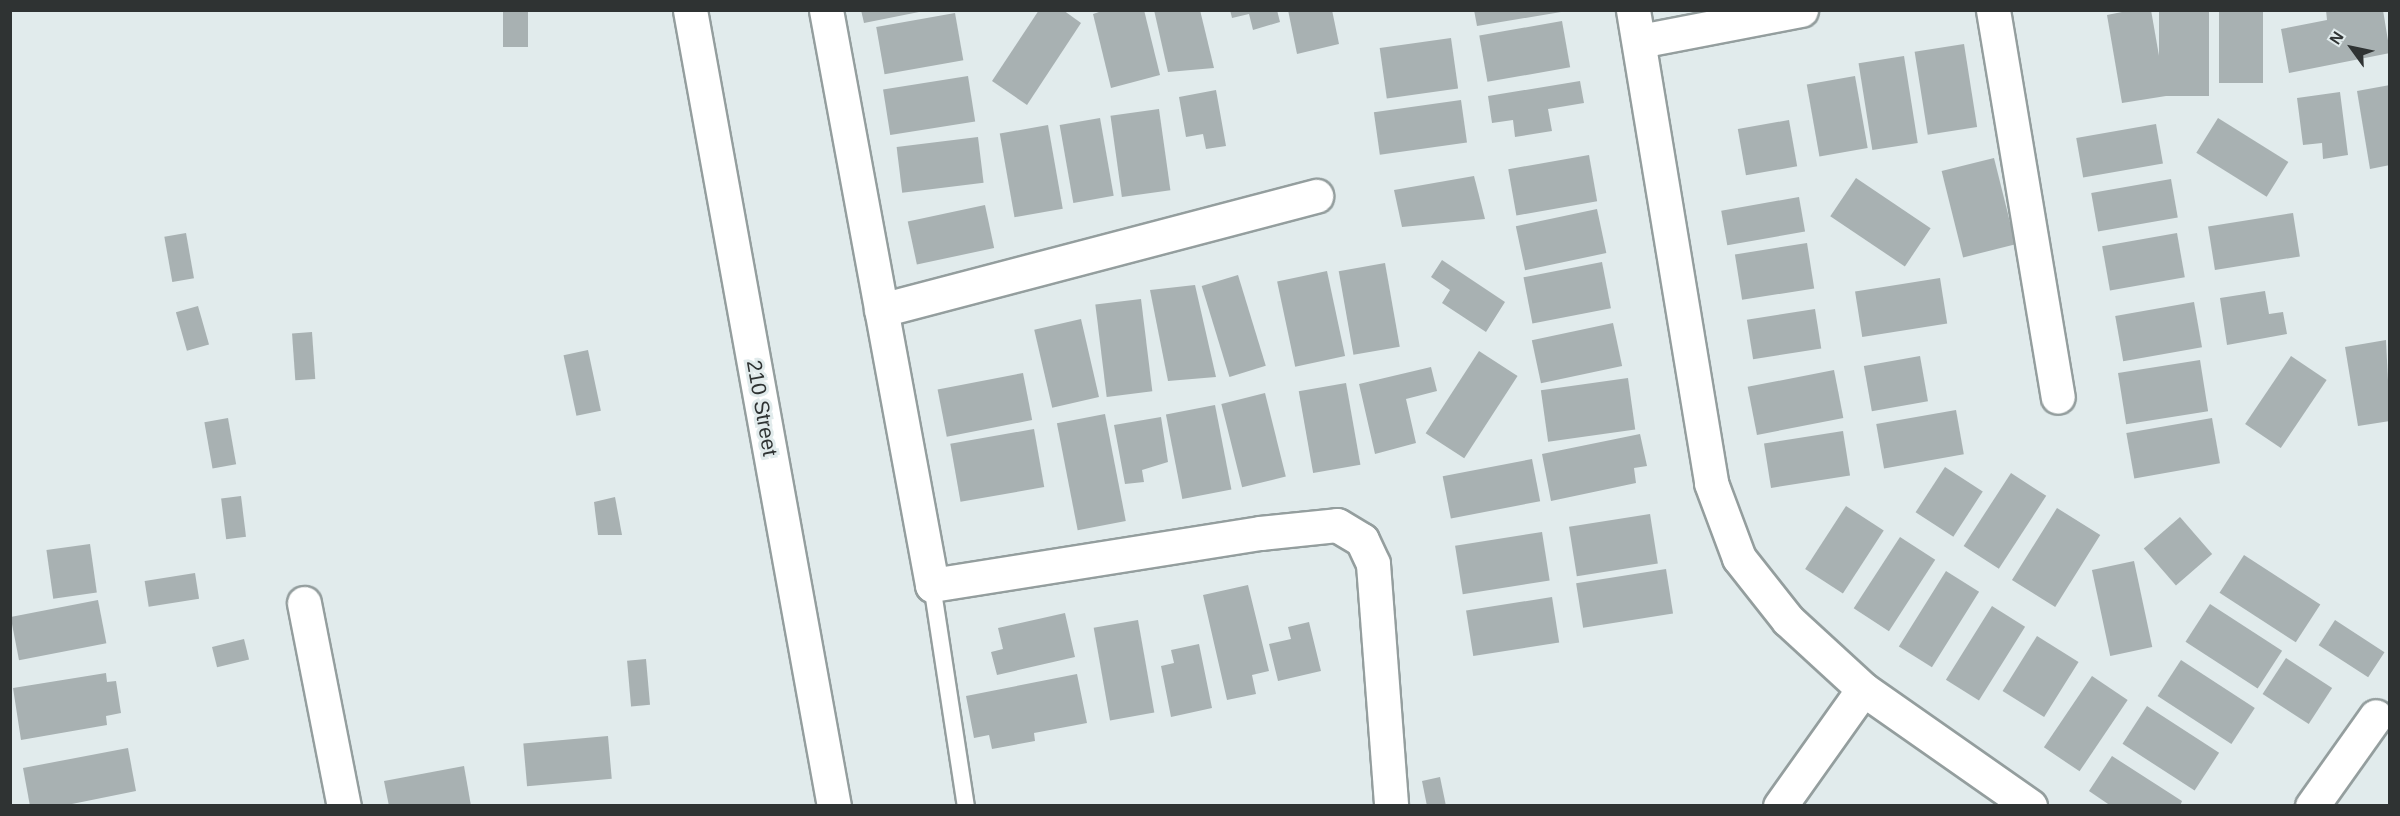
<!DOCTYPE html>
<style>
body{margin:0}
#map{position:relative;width:2400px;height:816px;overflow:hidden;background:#e1ebec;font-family:Arial,sans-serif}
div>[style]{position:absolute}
.building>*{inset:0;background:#a8b1b2;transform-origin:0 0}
.roads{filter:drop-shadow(2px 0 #949e9e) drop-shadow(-2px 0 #949e9e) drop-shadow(0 2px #949e9e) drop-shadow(0 -2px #949e9e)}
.service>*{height:16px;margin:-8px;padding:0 8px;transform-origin:8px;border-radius:8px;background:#fff}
.minor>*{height:33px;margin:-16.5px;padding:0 16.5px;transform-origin:16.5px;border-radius:16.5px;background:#fff}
span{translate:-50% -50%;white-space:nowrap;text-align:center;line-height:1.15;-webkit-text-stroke:6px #e1ebec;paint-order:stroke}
.street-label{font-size:21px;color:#2f3333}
.frame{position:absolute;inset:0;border:12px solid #2f3333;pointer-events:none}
.north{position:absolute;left:2322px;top:18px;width:60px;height:60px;-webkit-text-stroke:4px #e1ebec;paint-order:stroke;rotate:303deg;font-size:16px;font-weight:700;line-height:24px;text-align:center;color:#2f3333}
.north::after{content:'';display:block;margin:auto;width:21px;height:27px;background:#2f3333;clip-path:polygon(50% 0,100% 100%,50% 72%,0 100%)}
</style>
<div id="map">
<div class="building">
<i style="left:503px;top:10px;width:25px;height:37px"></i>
<i style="clip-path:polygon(861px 10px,918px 10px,919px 12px,864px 23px)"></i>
<i style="clip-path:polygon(1039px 10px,1063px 10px,1081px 23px,1027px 105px,992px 81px)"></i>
<i style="clip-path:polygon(1105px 10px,1144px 10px,1160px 75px,1111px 88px,1093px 14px)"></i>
<i style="clip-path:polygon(1154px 10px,1200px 10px,1214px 68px,1168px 72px)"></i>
<i style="clip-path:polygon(1230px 10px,1277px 10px,1280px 22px,1253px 30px,1249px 14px,1232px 18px)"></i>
<i style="clip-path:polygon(1288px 10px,1332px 10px,1339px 44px,1297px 54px)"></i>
<i style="clip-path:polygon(1474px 10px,1561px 10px,1561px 12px,1477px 26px)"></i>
<i style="clip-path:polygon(2132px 10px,2151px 10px,2166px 96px,2122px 103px,2107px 15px)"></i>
<i style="left:2159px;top:10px;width:50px;height:86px"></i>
<i style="left:2219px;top:10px;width:44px;height:73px"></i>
<i style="clip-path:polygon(2326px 10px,2383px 10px,2390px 53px,2289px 73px,2281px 29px,2327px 20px)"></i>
<i style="left:955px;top:13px;width:48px;height:80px;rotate:80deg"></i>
<i style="left:1562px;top:21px;width:47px;height:84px;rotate:80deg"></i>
<i style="left:1451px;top:38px;width:51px;height:72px;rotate:82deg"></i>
<i style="left:1964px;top:44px;width:84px;height:50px;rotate:81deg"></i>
<i style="left:1904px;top:56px;width:88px;height:46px;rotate:81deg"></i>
<i style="left:968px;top:76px;width:46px;height:86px;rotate:81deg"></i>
<i style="left:1855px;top:76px;width:73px;height:49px;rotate:80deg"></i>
<i style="clip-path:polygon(1580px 81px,1584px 103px,1548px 109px,1552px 131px,1515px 137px,1513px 120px,1492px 123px,1488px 96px)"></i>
<i style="clip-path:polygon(2390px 85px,2390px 165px,2370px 169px,2357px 91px)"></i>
<i style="clip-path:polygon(1216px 90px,1226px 146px,1206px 149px,1203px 134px,1186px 137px,1179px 97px)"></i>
<i style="clip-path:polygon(2340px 92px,2348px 155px,2323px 159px,2322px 143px,2303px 145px,2297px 98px)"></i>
<i style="left:1461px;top:100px;width:43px;height:88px;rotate:82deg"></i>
<i style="left:1159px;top:109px;width:82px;height:49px;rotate:82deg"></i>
<i style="left:1100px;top:118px;width:79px;height:41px;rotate:80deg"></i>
<i style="left:2218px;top:118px;width:83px;height:41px;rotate:32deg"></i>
<i style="left:1789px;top:120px;width:47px;height:52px;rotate:80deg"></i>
<i style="left:2156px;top:124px;width:40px;height:81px;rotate:80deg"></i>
<i style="left:1048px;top:125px;width:85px;height:49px;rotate:80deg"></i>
<i style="left:978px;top:137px;width:46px;height:82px;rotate:83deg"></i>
<i style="left:1589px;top:155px;width:47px;height:82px;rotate:80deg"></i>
<i style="left:1994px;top:158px;width:89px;height:54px;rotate:76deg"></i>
<i style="clip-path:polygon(1474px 176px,1485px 219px,1402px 227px,1394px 190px)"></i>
<i style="left:1856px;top:178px;width:90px;height:46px;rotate:34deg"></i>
<i style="left:2171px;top:179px;width:39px;height:81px;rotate:80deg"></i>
<i style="left:1799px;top:197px;width:35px;height:79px;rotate:80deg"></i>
<i style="left:985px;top:205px;width:44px;height:79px;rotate:78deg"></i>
<i style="left:1597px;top:209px;width:45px;height:83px;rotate:78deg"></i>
<i style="left:2293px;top:213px;width:44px;height:86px;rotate:81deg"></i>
<i style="left:186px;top:233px;width:46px;height:22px;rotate:80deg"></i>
<i style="left:2177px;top:233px;width:45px;height:76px;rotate:80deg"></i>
<i style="left:1807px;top:243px;width:46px;height:73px;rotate:81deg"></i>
<i style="clip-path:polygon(1442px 260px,1505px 302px,1486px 332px,1442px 303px,1450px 290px,1431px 277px)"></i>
<i style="left:1602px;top:262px;width:47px;height:80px;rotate:79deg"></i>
<i style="left:1385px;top:263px;width:85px;height:47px;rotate:80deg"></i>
<i style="left:1327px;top:271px;width:87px;height:51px;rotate:78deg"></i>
<i style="left:1238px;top:275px;width:95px;height:38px;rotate:73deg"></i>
<i style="left:1940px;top:278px;width:46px;height:86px;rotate:81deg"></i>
<i style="clip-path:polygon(1195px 285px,1216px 377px,1168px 381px,1150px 290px)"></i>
<i style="clip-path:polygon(2265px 291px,2269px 314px,2283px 312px,2287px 334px,2227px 345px,2220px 298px)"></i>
<i style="left:1141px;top:299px;width:93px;height:46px;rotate:83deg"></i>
<i style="left:2194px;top:302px;width:46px;height:80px;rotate:80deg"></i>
<i style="left:198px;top:306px;width:40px;height:23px;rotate:74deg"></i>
<i style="left:1815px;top:309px;width:40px;height:69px;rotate:81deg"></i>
<i style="left:1081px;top:319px;width:80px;height:48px;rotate:77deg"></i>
<i style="left:1613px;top:323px;width:44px;height:83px;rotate:78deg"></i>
<i style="left:312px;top:332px;width:47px;height:20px;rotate:86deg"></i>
<i style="clip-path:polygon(2386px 340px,2390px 421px,2358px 426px,2345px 347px)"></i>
<i style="left:588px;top:350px;width:62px;height:25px;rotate:78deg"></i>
<i style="left:1479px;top:351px;width:46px;height:98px;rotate:33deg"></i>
<i style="left:1920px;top:356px;width:46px;height:57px;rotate:80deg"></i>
<i style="left:2291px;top:356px;width:43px;height:82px;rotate:34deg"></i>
<i style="left:2200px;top:360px;width:52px;height:83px;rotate:81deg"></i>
<i style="clip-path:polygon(1431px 367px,1437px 391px,1406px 399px,1416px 443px,1375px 454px,1359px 384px)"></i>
<i style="left:1834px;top:370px;width:49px;height:88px;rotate:79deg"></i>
<i style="left:1023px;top:373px;width:48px;height:87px;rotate:79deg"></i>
<i style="left:1628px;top:378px;width:52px;height:88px;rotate:82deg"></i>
<i style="left:1346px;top:383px;width:83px;height:48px;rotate:80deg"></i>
<i style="left:1265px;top:393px;width:86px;height:45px;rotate:76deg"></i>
<i style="left:1215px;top:405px;width:86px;height:50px;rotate:79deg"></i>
<i style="left:1956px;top:410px;width:45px;height:81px;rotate:80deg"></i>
<i style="left:1105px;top:414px;width:109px;height:49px;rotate:79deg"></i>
<i style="clip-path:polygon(1161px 417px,1168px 462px,1142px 470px,1144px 482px,1125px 484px,1114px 425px)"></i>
<i style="left:228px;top:418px;width:47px;height:24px;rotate:80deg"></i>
<i style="left:2212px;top:418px;width:46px;height:87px;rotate:80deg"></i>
<i style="left:1034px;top:429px;width:59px;height:85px;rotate:80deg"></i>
<i style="left:1843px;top:431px;width:45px;height:80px;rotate:81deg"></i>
<i style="clip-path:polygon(1640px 434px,1647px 466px,1634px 468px,1636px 483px,1551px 501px,1542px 454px)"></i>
<i style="left:1532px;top:459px;width:43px;height:91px;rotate:79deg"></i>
<i style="left:1945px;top:467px;width:45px;height:54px;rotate:33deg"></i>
<i style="left:2011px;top:473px;width:42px;height:87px;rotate:33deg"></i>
<i style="left:241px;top:496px;width:41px;height:20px;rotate:83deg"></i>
<i style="clip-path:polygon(615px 497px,622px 535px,598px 535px,594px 502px)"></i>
<i style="left:1846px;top:506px;width:45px;height:75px;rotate:33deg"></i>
<i style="left:2057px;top:508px;width:51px;height:85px;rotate:32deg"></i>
<i style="left:1650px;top:514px;width:50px;height:82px;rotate:81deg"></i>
<i style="left:2180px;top:517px;width:49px;height:48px;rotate:49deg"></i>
<i style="left:1542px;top:532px;width:49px;height:88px;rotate:81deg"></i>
<i style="left:1900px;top:537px;width:42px;height:85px;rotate:33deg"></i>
<i style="left:90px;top:544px;width:49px;height:44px;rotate:82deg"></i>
<i style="left:2244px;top:555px;width:91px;height:45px;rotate:33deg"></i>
<i style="left:2134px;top:561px;width:88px;height:43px;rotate:78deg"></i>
<i style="left:1666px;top:569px;width:45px;height:91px;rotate:81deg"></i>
<i style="left:1946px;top:571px;width:39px;height:89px;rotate:32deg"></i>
<i style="left:195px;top:573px;width:26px;height:51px;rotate:81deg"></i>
<i style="clip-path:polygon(1248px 585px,1269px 671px,1252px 675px,1256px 694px,1227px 700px,1203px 595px)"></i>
<i style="left:1552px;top:597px;width:46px;height:87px;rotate:81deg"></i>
<i style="left:98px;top:600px;width:44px;height:89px;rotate:79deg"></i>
<i style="left:2210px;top:604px;width:86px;height:45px;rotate:33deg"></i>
<i style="left:1992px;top:606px;width:39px;height:87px;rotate:32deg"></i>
<i style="clip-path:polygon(1065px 613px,1075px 657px,997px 675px,991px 652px,1003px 649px,998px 628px)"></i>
<i style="left:1138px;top:620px;width:94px;height:45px;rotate:80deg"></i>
<i style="left:2335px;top:620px;width:59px;height:30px;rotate:33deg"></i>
<i style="clip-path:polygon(1309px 622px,1321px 671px,1278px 681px,1269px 644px,1291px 639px,1288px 627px)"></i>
<i style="left:2037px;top:636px;width:49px;height:65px;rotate:32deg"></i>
<i style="left:244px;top:639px;width:21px;height:33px;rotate:76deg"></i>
<i style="clip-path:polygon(1199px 644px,1212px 708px,1171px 717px,1161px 666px,1174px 663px,1171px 650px)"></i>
<i style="left:2286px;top:658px;width:55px;height:43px;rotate:33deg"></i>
<i style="left:646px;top:659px;width:46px;height:19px;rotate:85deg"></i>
<i style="left:2181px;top:660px;width:88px;height:43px;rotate:33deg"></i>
<i style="clip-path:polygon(106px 673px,107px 682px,116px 681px,121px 713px,106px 716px,107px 725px,21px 740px,13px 688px)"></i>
<i style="clip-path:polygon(1077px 674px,1087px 723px,1034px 733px,1035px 741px,992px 749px,989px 735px,974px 738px,966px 696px)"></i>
<i style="left:2092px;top:676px;width:43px;height:86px;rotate:34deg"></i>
<i style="left:2147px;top:706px;width:86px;height:45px;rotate:33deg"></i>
<i style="left:608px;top:736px;width:43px;height:85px;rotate:85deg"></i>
<i style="clip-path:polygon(128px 748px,136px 791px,62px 806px,30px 806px,23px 768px)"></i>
<i style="clip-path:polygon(2112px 756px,2182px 801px,2180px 806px,2111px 806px,2089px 791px)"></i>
<i style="clip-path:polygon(464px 766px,471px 806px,389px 806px,384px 781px)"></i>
<i style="clip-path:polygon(1440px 777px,1446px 806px,1427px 806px,1422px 781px)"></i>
</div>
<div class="roads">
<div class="service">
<i style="left:932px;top:585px;width:224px;rotate:81.3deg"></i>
</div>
<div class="minor">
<i style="left:690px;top:10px;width:809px;rotate:79.75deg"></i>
<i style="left:826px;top:10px;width:585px;rotate:79.55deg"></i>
<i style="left:932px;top:585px;width:332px;rotate:-9deg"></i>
<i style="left:1260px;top:533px;width:77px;rotate:-5.9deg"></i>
<i style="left:1337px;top:525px;width:29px;rotate:31deg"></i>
<i style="left:1362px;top:540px;width:26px;rotate:65deg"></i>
<i style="left:1373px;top:564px;width:243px;rotate:85.7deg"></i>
<i style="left:1633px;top:10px;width:479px;rotate:80.6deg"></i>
<i style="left:1711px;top:483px;width:80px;rotate:69.5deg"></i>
<i style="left:1739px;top:558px;width:79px;rotate:51.7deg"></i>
<i style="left:1788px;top:620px;width:102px;rotate:42.6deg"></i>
<i style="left:1863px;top:689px;width:204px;rotate:35deg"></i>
<i style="left:1993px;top:10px;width:392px;rotate:80.5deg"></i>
<i style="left:1640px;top:41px;width:164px;rotate:-10.9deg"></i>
<i style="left:881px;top:310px;width:450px;rotate:-14.7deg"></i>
<i style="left:304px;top:603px;width:207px;rotate:78.9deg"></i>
<i style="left:1780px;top:806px;width:143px;rotate:-54.6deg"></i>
<i style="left:2312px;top:806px;width:110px;rotate:-54.6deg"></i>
</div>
</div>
<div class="street-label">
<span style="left:762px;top:408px;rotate:80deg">210 Street</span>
</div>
<div class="frame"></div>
<div class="north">N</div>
</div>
